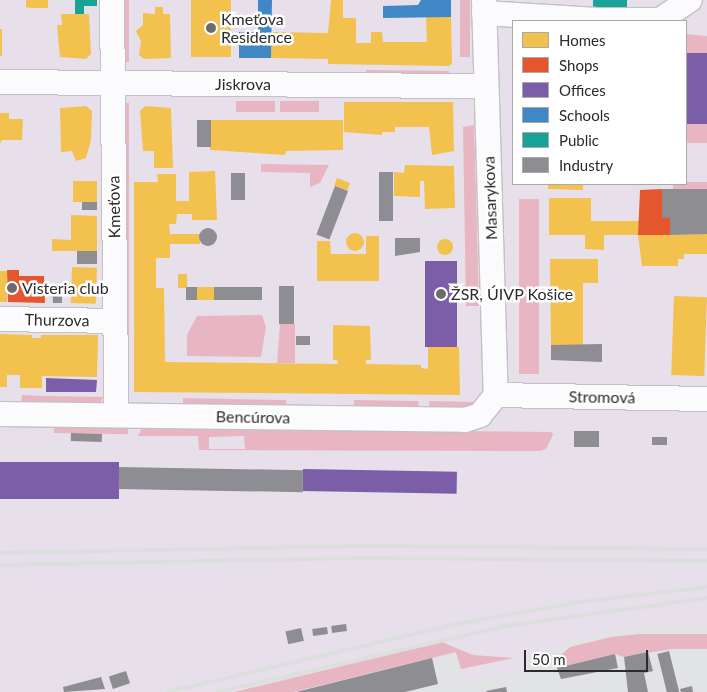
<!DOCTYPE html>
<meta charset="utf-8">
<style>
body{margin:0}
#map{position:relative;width:707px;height:692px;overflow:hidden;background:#e7e0ea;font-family:Lato,sans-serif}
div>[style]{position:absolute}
.industrial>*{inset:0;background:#e2e3e5}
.green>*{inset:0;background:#e8b6c2;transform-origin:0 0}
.homes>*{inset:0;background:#f2c14e;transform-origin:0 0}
.round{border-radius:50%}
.shops>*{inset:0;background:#e4572e}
.offices>*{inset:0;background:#7b5ea7;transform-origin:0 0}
.schools>*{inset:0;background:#3f88c5}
.public>*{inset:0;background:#17a398;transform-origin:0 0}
.industry>*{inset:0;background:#8d8d92;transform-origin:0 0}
.roads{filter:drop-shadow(1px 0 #c2c1c3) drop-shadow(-1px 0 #c2c1c3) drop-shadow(0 1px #c2c1c3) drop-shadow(0 -1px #c2c1c3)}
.minor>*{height:24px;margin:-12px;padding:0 12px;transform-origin:12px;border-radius:12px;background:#fbfafc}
.rail>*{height:4px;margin:-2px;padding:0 2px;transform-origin:2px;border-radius:2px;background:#dddfde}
.dots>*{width:14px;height:14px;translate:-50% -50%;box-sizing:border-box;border:2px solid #fff;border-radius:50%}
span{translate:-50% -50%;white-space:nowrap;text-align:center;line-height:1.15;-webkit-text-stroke:5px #fff;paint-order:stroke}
.poi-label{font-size:16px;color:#2b2b2b}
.left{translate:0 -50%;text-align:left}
.street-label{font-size:16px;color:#2b2b2b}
.legend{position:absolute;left:512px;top:20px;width:175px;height:165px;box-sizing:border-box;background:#fff;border:1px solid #aaa;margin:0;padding:6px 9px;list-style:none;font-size:15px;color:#2b2b2b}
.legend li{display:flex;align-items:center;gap:10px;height:25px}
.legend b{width:25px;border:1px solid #aaa}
.scale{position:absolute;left:524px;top:650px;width:124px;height:22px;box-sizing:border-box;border:2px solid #2b2b2b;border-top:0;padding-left:6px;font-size:15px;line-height:18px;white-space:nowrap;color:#2b2b2b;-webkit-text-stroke:4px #fff;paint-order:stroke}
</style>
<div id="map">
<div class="industrial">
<i style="clip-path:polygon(651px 628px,707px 628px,707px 692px,293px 692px,457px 652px,464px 683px,548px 662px,552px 652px,567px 643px,608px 632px)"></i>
</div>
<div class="green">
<i style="left:124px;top:0;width:5px;height:62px"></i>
<i style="left:460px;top:0;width:10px;height:57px"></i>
<i style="clip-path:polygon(686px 34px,707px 36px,707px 53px,686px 54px)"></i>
<i style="clip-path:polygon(366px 70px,449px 71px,449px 78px,366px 76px)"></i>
<i style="left:236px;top:101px;width:39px;height:11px"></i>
<i style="left:280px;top:101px;width:39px;height:11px"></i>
<i style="clip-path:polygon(124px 103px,129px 103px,129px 393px,125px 393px)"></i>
<i style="left:707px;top:124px;width:19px;height:21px;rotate:90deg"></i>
<i style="clip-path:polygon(474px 125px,479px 306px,466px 306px,463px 127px)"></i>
<i style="clip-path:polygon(261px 164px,329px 165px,320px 183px,310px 187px,310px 173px,261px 172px)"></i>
<i style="clip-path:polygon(686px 182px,707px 182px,707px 189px,673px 189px,673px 184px)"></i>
<i style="left:519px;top:199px;width:20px;height:175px"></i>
<i style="clip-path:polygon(262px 315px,266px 327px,261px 357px,187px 356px,187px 335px,197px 316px)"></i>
<i style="clip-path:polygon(280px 324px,295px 324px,295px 363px,277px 363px)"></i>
<i style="clip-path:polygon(22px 395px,45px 396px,103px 397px,99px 406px,21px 403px)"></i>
<i style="clip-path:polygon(183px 398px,286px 400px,286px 404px,284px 410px,183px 406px)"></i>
<i style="clip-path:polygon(354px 400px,418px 401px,419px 406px,418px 409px,354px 408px)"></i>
<i style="clip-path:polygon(429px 401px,477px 402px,472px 411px,430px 408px)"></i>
<i style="left:54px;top:427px;width:74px;height:6px;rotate:1deg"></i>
<i style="clip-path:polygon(evenodd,142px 428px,552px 432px,553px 435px,546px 449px,540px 451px,199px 450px,198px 436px,138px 436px,142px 428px,244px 436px,245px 449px,209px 449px,209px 437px,244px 436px)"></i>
<i style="clip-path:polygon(639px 634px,707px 634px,707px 649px,671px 649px,624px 657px,615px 654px,557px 668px,562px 654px,570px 647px,611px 637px)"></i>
<i style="clip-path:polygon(442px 642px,473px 655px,514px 658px,461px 669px,456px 652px,293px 692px,234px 692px)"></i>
</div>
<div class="homes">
<i style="clip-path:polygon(26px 0,48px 0,48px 8px,30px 8px,26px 7px)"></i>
<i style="left:191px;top:0;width:40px;height:57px"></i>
<i style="clip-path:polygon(331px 0,343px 0,343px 18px,356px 18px,356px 43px,371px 43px,371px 32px,382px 32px,383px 42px,427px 42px,426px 17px,451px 17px,452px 63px,449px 66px,328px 64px,328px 59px,271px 58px,271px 32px,328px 33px)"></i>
<i style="clip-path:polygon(155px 7px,163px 7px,163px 14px,170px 14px,171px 58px,144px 59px,139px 55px,141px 41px,136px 31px,143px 25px,143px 13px,155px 14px)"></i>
<i style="clip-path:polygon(61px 14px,89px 14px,91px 54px,86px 59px,60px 57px,57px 25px,62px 25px)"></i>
<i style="left:0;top:29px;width:2px;height:27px"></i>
<i style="clip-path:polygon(344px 102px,453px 102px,454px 151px,432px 155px,429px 127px,395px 127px,395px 132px,382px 132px,382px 135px,344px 132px)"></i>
<i style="clip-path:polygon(86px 106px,92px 111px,91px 140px,86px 158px,76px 161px,72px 151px,61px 152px,60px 108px)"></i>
<i style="clip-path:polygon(145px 106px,171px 108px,173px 168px,154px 168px,154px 151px,143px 151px,140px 111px)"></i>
<i style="clip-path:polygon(0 113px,9px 113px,9px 119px,23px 119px,22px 140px,2px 140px,0 144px)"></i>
<i style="clip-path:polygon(211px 120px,343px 120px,343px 150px,286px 151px,285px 155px,210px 150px)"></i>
<i style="clip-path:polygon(405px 165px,454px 166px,455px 208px,425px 209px,424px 181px,420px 181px,420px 197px,394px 196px,394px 172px,404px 173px)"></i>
<i style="clip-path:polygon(215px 171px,217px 220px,192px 220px,192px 214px,177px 214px,176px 224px,169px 224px,170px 234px,200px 234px,200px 244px,170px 244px,170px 258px,156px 258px,156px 288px,164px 288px,165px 362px,338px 364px,337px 360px,333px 360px,333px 325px,370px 326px,371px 360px,366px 360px,366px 364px,421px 365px,421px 368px,428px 369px,428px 347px,459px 347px,460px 395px,134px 392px,134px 182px,158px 182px,157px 174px,176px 174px,176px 201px,189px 201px,189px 172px)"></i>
<i style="left:337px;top:178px;width:14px;height:8px;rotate:21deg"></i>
<i style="left:97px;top:181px;width:21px;height:24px;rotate:90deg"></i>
<i style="clip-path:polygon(548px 184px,583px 184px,583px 190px,548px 189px)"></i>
<i style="clip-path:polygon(549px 198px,591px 198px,591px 221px,639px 221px,638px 235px,707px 234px,707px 254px,684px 254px,684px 259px,678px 259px,678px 266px,642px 266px,638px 235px,604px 235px,604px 250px,585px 249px,585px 235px,549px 235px)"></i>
<i style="clip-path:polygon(71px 215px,97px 216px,97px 251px,52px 251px,52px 239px,71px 240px)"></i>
<i class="round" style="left:346px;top:233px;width:18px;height:18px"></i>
<i style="clip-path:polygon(366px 236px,379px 236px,379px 281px,317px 281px,317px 241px,330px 241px,331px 254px,366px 254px)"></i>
<i class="round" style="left:437px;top:239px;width:16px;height:16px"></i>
<i style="clip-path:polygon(550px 259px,598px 259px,598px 283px,583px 283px,583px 345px,551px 345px)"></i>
<i style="left:72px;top:267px;width:25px;height:36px;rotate:2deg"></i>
<i style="left:0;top:271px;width:7px;height:31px"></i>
<i style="left:178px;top:274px;width:9px;height:14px"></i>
<i style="left:197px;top:287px;width:17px;height:13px"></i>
<i style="left:674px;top:296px;width:33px;height:79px;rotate:2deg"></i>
<i style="clip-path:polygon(0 334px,32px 335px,32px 338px,41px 338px,41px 335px,98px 335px,97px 377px,42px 376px,42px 388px,20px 388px,20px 375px,7px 375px,7px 387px,0 387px)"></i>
</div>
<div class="shops">
<i style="clip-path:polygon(662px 189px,662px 218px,670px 218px,670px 235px,638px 235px,640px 190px)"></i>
<i style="clip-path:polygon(7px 270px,19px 270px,19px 276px,44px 276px,45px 303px,8px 302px)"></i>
</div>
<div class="offices">
<i style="left:707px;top:53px;width:71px;height:21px;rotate:90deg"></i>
<i style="left:425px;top:261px;width:32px;height:86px"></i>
<i style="clip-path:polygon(46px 378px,97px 380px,96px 392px,46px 392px)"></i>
<i style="left:0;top:462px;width:119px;height:37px"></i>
<i style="left:303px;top:469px;width:154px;height:22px;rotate:1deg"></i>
</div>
<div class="schools">
<i style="clip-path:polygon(258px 0,272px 0,271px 58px,239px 58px,239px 32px,258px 32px)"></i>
<i style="clip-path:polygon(421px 0,451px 0,451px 17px,383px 18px,383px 6px,418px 5px)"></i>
</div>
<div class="public">
<i style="clip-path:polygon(75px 0,97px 0,97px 6px,84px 6px,84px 14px,75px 14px)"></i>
<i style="left:593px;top:0;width:34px;height:13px"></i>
</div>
<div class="industry">
<i style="left:197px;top:120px;width:14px;height:27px"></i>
<i style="left:379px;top:172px;width:14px;height:49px"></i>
<i style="left:231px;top:173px;width:14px;height:27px"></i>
<i style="left:335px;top:186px;width:14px;height:52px;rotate:21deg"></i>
<i style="clip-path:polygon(662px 189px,707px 189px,707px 234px,670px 235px,670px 218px,662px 218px)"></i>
<i style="left:82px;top:202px;width:15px;height:8px"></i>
<i class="round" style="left:199px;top:228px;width:18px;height:18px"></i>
<i style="clip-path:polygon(395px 238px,420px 238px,420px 252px,395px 256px)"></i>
<i style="left:77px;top:251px;width:20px;height:13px"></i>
<i style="left:279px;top:286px;width:15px;height:38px"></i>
<i style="clip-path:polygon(52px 287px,62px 288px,62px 303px,53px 303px)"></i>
<i style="left:197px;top:287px;width:13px;height:11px;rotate:90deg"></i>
<i style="left:214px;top:287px;width:48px;height:13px"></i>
<i style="left:296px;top:336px;width:14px;height:9px"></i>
<i style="clip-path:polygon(602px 344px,602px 362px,551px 360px,551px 345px)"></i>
<i style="left:599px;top:431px;width:16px;height:25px;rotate:90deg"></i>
<i style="left:71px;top:433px;width:31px;height:8px;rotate:2deg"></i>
<i style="left:652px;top:437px;width:15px;height:8px"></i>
<i style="left:119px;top:467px;width:184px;height:22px;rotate:1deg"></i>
<i style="left:346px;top:624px;width:7px;height:15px;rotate:82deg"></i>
<i style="left:327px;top:627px;width:7px;height:15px;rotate:82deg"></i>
<i style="left:301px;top:628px;width:13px;height:16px;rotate:77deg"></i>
<i style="left:669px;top:651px;width:42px;height:12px;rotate:76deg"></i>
<i style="clip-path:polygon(648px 652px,653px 671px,644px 673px,648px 692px,628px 692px,624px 657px)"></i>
<i style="clip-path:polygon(615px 654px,618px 668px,561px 679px,557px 668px)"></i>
<i style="clip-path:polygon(432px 658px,438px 684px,405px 692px,296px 692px)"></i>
<i style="left:126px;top:671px;width:13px;height:18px;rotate:72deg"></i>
<i style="clip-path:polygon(101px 677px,105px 689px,64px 692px,63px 687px)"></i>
<i style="clip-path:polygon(692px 686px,693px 692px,681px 692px,680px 689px)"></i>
<i style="clip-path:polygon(506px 687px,507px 692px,487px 692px,486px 691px)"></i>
</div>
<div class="roads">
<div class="minor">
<i style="left:112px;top:0;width:415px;rotate:89.4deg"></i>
<i style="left:484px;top:0;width:395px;rotate:88.3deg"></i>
<i style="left:484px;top:13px;width:113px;rotate:3.5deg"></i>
<i style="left:597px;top:20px;width:63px"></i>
<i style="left:660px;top:20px;width:36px;rotate:-34deg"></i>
<i style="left:0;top:82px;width:486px;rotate:0.5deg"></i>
<i style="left:0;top:319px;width:115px;rotate:1deg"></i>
<i style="left:496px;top:395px;width:211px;rotate:1.1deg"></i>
<i style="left:0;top:414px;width:465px;rotate:0.7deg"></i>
<i style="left:465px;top:420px;width:16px;rotate:-18deg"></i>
<i style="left:480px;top:415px;width:26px;rotate:-51deg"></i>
</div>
</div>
<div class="rail">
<i style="left:0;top:553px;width:368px;rotate:-1.1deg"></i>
<i style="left:368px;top:546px;width:339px;rotate:0.5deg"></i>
<i style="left:0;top:565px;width:367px;rotate:-1.1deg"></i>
<i style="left:367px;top:558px;width:340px;rotate:0.5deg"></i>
<i style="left:167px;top:692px;width:303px;rotate:-13.2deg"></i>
<i style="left:462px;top:623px;width:120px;rotate:-10.1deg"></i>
<i style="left:580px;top:602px;width:128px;rotate:-6.7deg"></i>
<i style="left:218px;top:692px;width:296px;rotate:-12.9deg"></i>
<i style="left:507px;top:626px;width:202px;rotate:-8deg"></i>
</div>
<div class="dots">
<i style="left:211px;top:28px;background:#6d6a6e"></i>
<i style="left:12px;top:288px;background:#6d6a6e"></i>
<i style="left:441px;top:294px;background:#6d6a6e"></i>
</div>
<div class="poi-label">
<span class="left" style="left:221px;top:28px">Kmeťova<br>Residence</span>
<span class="left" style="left:22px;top:288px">Visteria club</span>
<span class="left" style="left:451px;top:294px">ŽSR, ÚIVP Košice</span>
</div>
<div class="street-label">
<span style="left:243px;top:84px">Jiskrova</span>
<span style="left:490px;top:198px;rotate:-92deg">Masarykova</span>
<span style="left:114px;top:207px;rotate:-91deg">Kmeťova</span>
<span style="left:57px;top:320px;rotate:1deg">Thurzova</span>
<span style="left:602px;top:397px;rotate:1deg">Stromová</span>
<span style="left:253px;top:417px;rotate:1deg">Bencúrova</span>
</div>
<ul class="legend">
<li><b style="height:14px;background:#f2c14e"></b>Homes</li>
<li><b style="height:14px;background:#e4572e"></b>Shops</li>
<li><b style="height:14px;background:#7b5ea7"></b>Offices</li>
<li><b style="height:14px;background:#3f88c5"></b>Schools</li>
<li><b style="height:14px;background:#17a398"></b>Public</li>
<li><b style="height:14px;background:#8d8d92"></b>Industry</li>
</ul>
<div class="scale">50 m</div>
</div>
